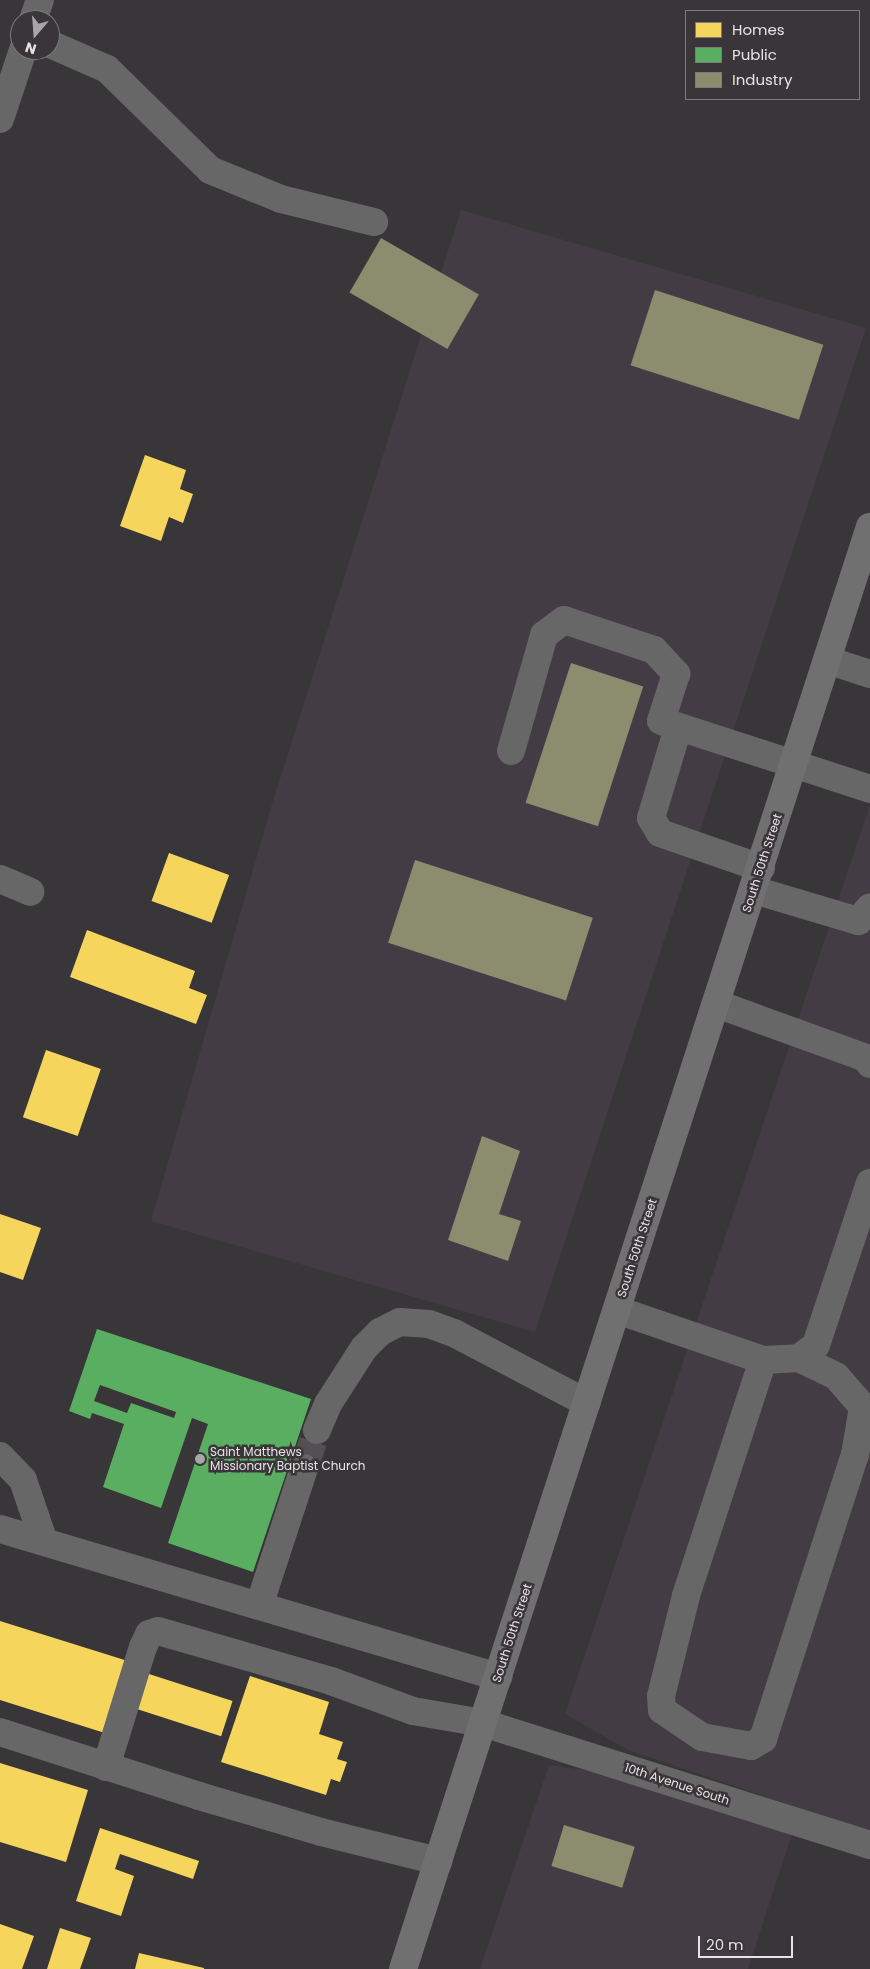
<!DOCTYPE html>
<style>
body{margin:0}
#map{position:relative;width:870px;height:1969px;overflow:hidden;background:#383638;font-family:Poppins,sans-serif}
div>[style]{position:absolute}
.built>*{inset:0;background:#443c44}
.homes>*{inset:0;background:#f6d55c;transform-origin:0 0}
.public>*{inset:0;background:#5aae61}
.industry>*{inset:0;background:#8c8c6e;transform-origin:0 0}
.minor-tunnel>*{height:28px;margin-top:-14px;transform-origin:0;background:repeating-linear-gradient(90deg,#525052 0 28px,transparent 0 42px)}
.minor>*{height:28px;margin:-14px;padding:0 14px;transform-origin:14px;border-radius:14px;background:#686768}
.major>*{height:28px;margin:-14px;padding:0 14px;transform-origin:14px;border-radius:14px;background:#717071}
.dots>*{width:14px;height:14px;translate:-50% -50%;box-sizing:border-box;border:2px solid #393539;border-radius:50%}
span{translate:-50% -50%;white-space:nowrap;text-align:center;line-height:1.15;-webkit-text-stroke:5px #393539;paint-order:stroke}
.street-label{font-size:12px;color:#e6e3e6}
.poi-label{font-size:12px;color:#e6e3e6}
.left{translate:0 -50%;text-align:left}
.legend{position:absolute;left:685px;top:10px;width:175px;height:90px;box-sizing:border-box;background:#393539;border:1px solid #7e7b7e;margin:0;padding:6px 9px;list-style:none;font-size:15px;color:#e6e3e6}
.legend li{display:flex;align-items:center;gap:10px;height:25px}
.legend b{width:25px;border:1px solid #7e7b7e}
.north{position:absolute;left:10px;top:10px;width:50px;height:50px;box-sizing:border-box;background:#393539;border:1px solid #7e7b7e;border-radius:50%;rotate:198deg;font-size:14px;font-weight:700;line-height:20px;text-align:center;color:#e6e3e6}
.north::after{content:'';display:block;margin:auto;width:18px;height:22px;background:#a9a6a9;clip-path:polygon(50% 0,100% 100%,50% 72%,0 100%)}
.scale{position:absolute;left:698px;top:1936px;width:95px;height:22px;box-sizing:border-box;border:2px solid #e6e3e6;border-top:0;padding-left:6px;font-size:15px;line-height:18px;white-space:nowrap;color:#e6e3e6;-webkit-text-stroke:4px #393539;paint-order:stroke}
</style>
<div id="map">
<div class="built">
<i style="clip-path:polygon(461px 210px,866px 328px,535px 1332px,151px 1221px,272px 804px)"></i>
<i style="clip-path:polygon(870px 805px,870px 1832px,628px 1750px,565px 1714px)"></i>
<i style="clip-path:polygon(549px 1765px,614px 1774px,794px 1828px,748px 1969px,480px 1969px)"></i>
</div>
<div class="homes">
<i style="clip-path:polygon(145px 455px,186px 470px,180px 489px,193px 494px,183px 523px,169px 517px,161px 541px,120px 526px)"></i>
<i style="left:169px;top:853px;width:64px;height:51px;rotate:20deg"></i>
<i style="clip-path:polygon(87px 930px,195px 971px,189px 988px,207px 995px,196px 1024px,70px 977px)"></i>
<i style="left:46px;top:1050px;width:58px;height:71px;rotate:19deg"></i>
<i style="clip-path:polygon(0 1214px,41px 1228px,23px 1280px,0 1272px)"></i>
<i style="clip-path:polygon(0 1621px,131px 1662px,108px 1734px,0 1700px)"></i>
<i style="left:146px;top:1673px;width:91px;height:37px;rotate:18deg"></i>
<i style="clip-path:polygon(250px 1676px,329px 1702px,319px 1734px,343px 1742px,337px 1759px,347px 1762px,340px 1782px,331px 1779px,326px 1795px,221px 1762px)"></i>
<i style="clip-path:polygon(0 1763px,88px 1790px,66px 1862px,0 1842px)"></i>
<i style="clip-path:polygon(100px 1828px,199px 1861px,193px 1879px,120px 1854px,115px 1869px,134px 1876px,121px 1916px,76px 1901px)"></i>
<i style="clip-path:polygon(0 1924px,34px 1936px,22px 1969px,0 1969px)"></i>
<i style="clip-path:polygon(60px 1928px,91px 1938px,80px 1969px,47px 1969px)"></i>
<i style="clip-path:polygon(139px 1953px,204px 1968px,204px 1969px,135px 1969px)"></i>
</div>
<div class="public">
<i style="clip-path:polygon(evenodd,97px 1329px,311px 1399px,253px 1572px,168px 1543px,208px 1424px,192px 1418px,161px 1508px,103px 1487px,124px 1424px,92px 1413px,90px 1419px,69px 1411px,97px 1329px,100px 1385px,176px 1412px,174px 1418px,131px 1403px,127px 1413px,94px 1401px,100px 1385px)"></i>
</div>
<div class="industry">
<i style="left:381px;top:238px;width:113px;height:63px;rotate:30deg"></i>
<i style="left:655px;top:290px;width:177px;height:79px;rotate:18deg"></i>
<i style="left:571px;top:663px;width:76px;height:147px;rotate:18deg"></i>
<i style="left:415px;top:860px;width:187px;height:87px;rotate:18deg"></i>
<i style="clip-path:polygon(482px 1136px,520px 1151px,499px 1214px,521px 1221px,508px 1261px,448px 1240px)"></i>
<i style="left:564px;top:1825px;width:74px;height:43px;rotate:17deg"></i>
</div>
<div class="minor-tunnel">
<i style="left:304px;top:1468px;width:40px;rotate:-71.1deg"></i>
</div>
<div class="minor">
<i style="left:33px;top:20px;width:21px;rotate:-71deg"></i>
<i style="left:50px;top:44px;width:62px;rotate:23.7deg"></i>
<i style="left:107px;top:69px;width:144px;rotate:44.4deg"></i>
<i style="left:210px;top:170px;width:77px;rotate:22.2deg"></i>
<i style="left:281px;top:199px;width:96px;rotate:13.9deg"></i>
<i style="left:0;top:119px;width:73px;rotate:-71.6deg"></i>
<i style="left:827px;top:660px;width:45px;rotate:18deg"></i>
<i style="left:678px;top:728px;width:94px;rotate:106.7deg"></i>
<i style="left:651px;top:818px;width:17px;rotate:59deg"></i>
<i style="left:660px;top:833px;width:107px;rotate:19.1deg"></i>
<i style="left:511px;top:751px;width:121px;rotate:-74.1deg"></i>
<i style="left:544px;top:635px;width:25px;rotate:-37deg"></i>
<i style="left:564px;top:620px;width:95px;rotate:18.4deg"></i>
<i style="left:654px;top:650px;width:33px;rotate:47deg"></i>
<i style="left:676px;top:674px;width:49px;rotate:107.7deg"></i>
<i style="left:661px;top:721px;width:220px;rotate:18deg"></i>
<i style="left:0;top:879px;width:33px;rotate:23deg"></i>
<i style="left:754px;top:890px;width:109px;rotate:16.6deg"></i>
<i style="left:858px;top:921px;width:18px;rotate:-49deg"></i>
<i style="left:717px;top:1004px;width:158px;rotate:19.9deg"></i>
<i style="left:866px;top:1058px;width:7px;rotate:56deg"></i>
<i style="left:617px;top:1310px;width:154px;rotate:18.9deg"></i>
<i style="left:763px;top:1360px;width:36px;rotate:-3deg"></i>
<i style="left:799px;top:1358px;width:21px;rotate:-37deg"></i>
<i style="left:816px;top:1345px;width:171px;rotate:-71.6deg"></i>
<i style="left:763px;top:1360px;width:248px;rotate:108.1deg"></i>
<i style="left:686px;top:1596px;width:103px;rotate:104deg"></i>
<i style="left:661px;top:1696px;width:14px;rotate:86deg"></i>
<i style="left:662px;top:1710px;width:48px;rotate:34deg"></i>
<i style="left:702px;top:1737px;width:50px;rotate:10.4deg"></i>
<i style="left:751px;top:1746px;width:14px;rotate:-30deg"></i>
<i style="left:763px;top:1739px;width:299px;rotate:-72.1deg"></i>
<i style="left:855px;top:1455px;width:49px;rotate:-80.5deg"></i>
<i style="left:863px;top:1407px;width:41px;rotate:-131.1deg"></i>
<i style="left:836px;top:1376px;width:41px;rotate:-154.1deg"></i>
<i style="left:317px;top:1430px;width:28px;rotate:-67deg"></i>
<i style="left:328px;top:1404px;width:67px;rotate:-57.3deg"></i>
<i style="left:364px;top:1348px;width:23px;rotate:-45deg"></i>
<i style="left:380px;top:1332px;width:22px;rotate:-27deg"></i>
<i style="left:400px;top:1322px;width:29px;rotate:4deg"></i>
<i style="left:429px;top:1324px;width:27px;rotate:20deg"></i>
<i style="left:454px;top:1333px;width:150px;rotate:27.8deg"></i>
<i style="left:0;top:1456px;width:33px;rotate:46deg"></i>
<i style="left:23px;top:1480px;width:65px;rotate:71.3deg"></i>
<i style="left:0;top:1529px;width:520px;rotate:16.55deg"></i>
<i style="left:259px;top:1606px;width:145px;rotate:-71.9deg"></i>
<i style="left:0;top:1732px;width:209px;rotate:17.8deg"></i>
<i style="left:199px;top:1796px;width:127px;rotate:16.4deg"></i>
<i style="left:321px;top:1832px;width:121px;rotate:13.9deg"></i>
<i style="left:106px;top:1767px;width:126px;rotate:-72.9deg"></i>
<i style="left:143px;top:1647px;width:14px;rotate:-65deg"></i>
<i style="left:149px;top:1634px;width:9px;rotate:-18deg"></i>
<i style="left:158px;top:1631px;width:180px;rotate:16.1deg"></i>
<i style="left:331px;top:1681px;width:87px;rotate:20.1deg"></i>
<i style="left:413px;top:1711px;width:71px;rotate:9.7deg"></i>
<i style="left:483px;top:1723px;width:406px;rotate:17.5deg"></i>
</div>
<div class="major">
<i style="left:403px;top:1969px;width:1516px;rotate:-72.06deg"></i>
</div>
<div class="dots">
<i style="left:200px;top:1459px;background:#a9a6a9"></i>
</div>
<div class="street-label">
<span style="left:762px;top:863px;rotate:-72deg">South 50th Street</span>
<span style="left:637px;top:1248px;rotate:-72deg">South 50th Street</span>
<span style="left:512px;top:1633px;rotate:-72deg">South 50th Street</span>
<span style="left:677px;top:1784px;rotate:18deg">10th Avenue South</span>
</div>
<div class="poi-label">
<span class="left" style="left:210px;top:1459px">Saint Matthews<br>Missionary Baptist Church</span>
</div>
<ul class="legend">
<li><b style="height:14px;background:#f6d55c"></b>Homes</li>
<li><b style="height:14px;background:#5aae61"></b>Public</li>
<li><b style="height:14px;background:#8c8c6e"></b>Industry</li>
</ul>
<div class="north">N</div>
<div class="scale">20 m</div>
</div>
